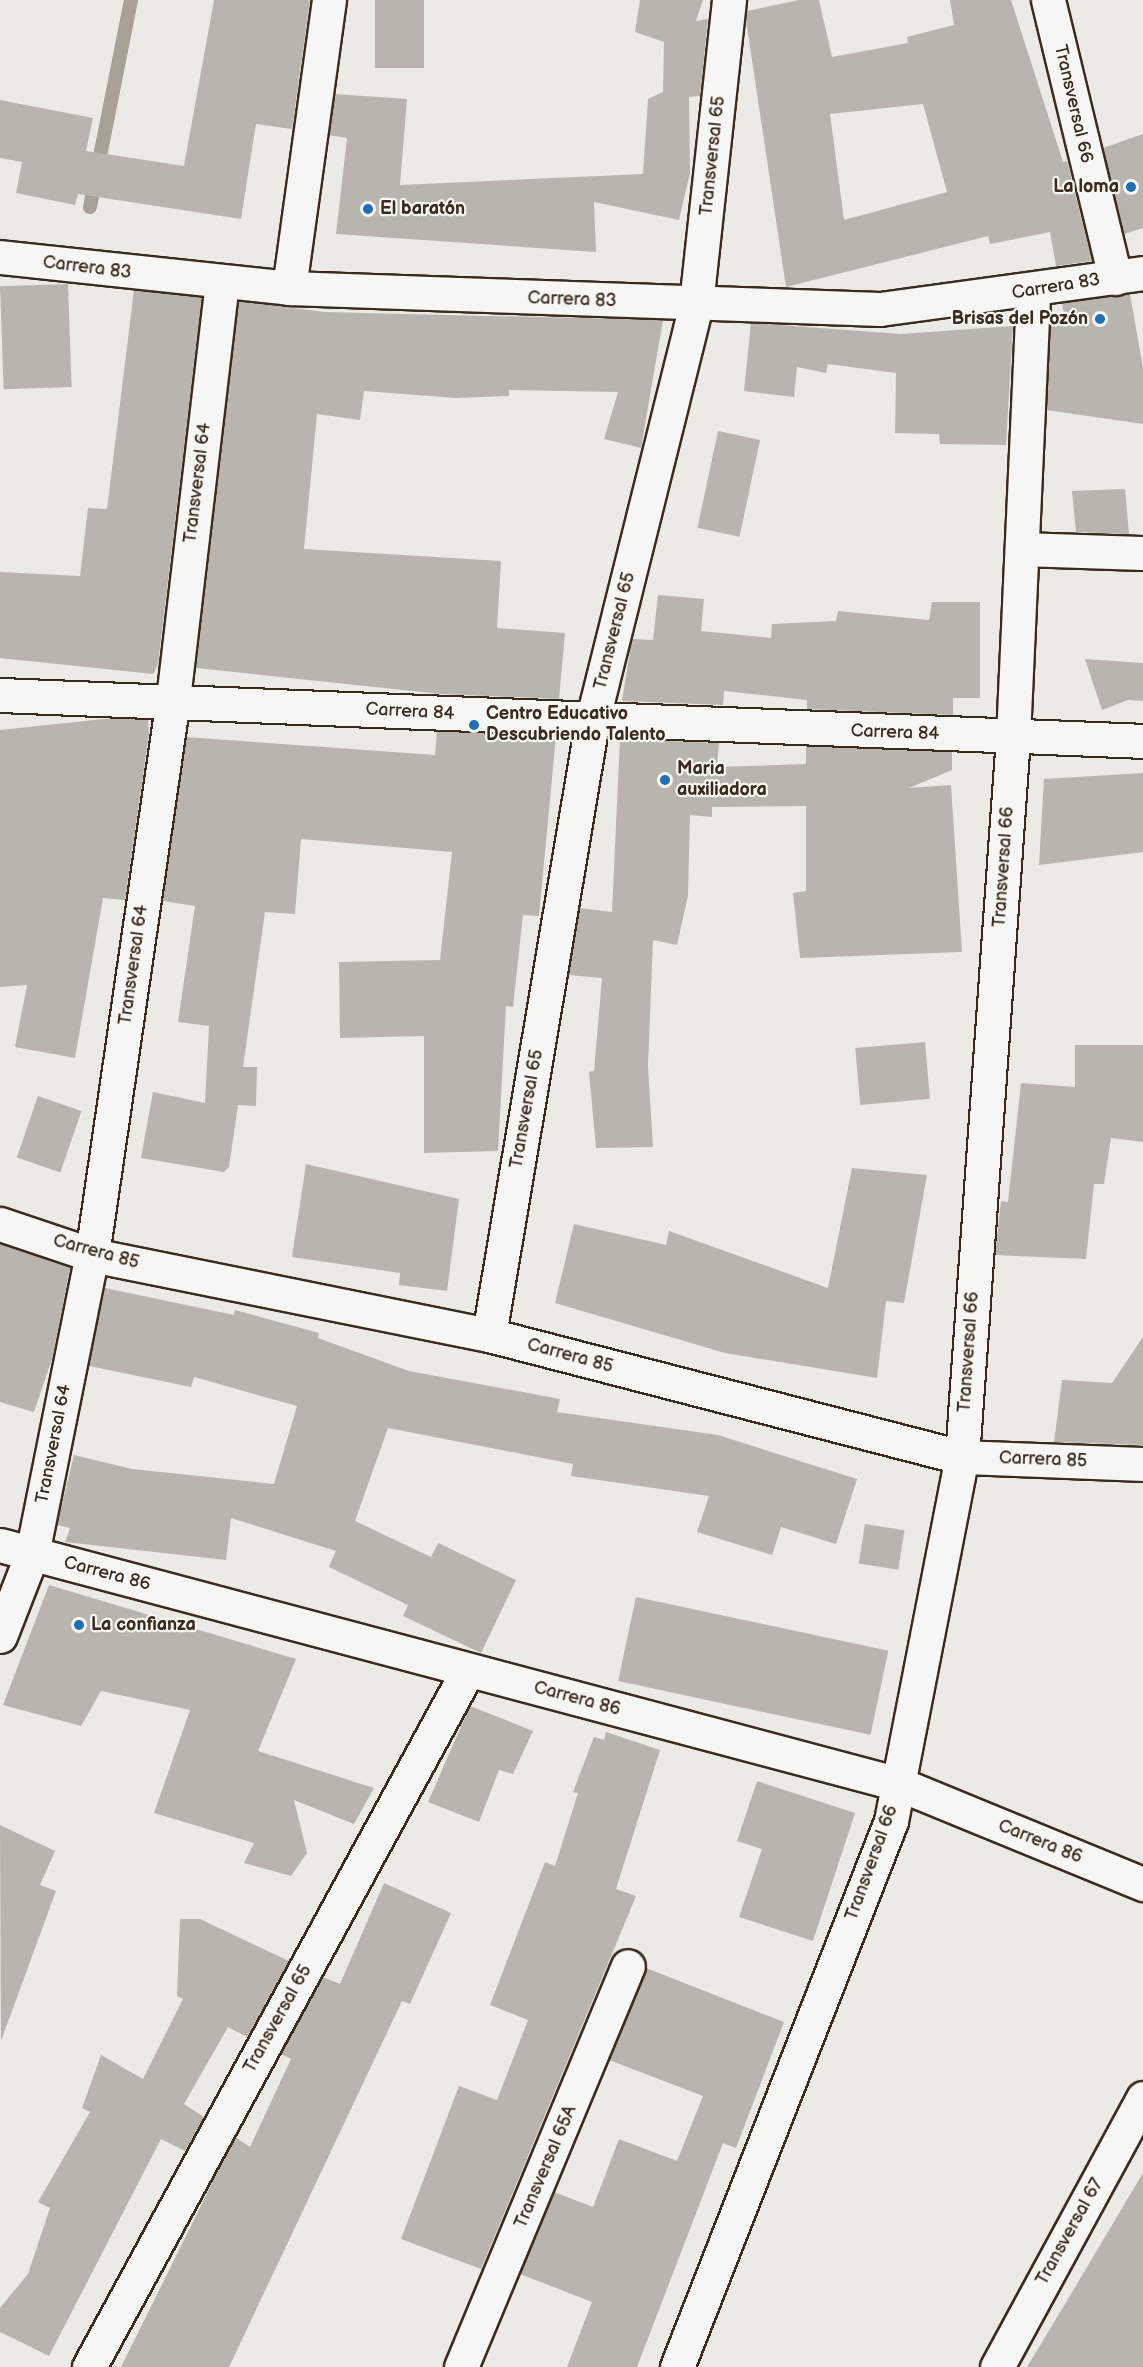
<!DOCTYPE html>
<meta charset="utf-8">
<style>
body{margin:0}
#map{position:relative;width:1143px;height:2367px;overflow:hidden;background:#ebeae5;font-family:"Balsamiq Sans",sans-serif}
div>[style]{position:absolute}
.stream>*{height:14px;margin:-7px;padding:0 7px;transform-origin:7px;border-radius:7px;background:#a8a198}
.building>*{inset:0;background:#bab4ae;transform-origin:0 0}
.roads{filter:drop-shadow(2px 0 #3b2a1e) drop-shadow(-2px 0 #3b2a1e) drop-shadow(0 2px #3b2a1e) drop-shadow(0 -2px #3b2a1e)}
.minor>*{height:33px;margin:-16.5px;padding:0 16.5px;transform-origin:16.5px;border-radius:16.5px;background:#f6f6f2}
.dots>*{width:16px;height:16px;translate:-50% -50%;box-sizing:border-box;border:3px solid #f6f6f2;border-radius:50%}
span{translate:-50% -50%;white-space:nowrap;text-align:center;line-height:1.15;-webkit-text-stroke:4.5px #f6f6f2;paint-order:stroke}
.street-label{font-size:18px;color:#3b2a1e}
.poi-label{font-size:18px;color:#3b2a1e;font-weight:700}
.right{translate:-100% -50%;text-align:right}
.left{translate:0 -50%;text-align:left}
</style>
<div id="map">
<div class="stream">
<i style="left:90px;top:207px;width:211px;rotate:-78.8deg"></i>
</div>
<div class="building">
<i style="clip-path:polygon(214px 0,310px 0,292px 129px,256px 124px,241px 219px,78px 194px,75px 205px,16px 193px,22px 162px,0 158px,0 100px,93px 118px,86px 151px,184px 166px)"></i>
<i style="left:375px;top:0;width:49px;height:68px"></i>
<i style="clip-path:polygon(640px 0,703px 0,696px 21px,708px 19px,700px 96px,689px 97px,690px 173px,679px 220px,594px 202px,596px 252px,336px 234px,347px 138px,329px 135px,335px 94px,407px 99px,400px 185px,643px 174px,648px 99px,663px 92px,664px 42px,635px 32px)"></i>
<i style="clip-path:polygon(evenodd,799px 0,819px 0,832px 57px,908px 43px,907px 37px,954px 25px,950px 0,1011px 0,1063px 162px,1067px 161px,1092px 261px,1056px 266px,1050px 232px,990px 244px,988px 236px,786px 287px,746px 20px,747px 11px,799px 0,923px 104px,947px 192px,844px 220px,830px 114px,923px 104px)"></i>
<i style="clip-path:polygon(1143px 134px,1143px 228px,1124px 234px,1103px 148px)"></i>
<i style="left:68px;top:284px;width:103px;height:68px;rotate:88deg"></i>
<i style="clip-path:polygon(134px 290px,202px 297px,158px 664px,153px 674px,0 658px,0 572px,80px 576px,88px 508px,107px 509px)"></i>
<i style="clip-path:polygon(1130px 294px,1143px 368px,1143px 424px,1046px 410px,1050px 323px,1065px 321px,1062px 303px)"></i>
<i style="clip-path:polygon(239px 301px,325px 312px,663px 320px,641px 448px,604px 439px,618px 392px,509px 390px,509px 396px,456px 398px,364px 391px,360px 420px,317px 414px,304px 549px,501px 561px,497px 628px,565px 633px,559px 699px,441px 694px,196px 668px)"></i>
<i style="clip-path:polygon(751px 323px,901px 334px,1013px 326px,1006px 445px,940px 444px,939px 434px,895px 433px,896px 373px,828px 364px,826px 373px,797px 367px,794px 397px,744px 391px)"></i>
<i style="left:718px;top:431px;width:43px;height:99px;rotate:12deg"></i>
<i style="clip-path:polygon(1125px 489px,1129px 534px,1076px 532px,1072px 491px)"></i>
<i style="clip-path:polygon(658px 595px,704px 599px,701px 631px,771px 638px,772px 624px,836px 621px,838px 611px,929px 620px,932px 602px,980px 602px,980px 698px,953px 698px,953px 715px,807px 709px,807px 700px,724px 691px,723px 705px,622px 701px,632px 639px,653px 640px)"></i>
<i style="clip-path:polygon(1085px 659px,1143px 663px,1143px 701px,1128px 700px,1102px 710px)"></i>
<i style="clip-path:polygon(113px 718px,148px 720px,149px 734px,125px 900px,103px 898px,75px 1058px,15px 1047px,27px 985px,0 987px,0 730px)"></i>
<i style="clip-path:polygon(437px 731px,556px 736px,539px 916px,523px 915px,513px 1007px,506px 1006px,498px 1151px,424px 1153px,424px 1036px,340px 1038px,339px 962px,440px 960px,452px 852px,301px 839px,295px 914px,265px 912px,243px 1067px,257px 1067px,256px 1106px,238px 1105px,229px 1167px,224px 1172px,141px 1158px,153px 1092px,205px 1103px,209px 1026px,178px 1022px,195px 906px,163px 901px,186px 737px,435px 755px)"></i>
<i style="clip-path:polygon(620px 739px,719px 743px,717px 767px,806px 764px,806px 746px,952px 752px,952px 770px,909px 788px,951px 785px,962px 952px,800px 958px,793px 893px,806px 891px,806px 806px,712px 807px,712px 817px,690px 815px,688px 896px,677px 945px,653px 940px,648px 1066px,653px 1147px,596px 1148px,589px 1072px,594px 1071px,602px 978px,568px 975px,580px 908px,612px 912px)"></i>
<i style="clip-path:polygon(1143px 773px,1143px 852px,1039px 865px,1044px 779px)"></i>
<i style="left:925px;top:1042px;width:57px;height:70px;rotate:85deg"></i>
<i style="clip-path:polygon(1075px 1045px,1143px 1045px,1143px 1142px,1111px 1138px,1104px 1184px,1094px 1184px,1086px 1259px,995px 1255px,1001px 1201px,1008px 1202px,1021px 1083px,1075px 1087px)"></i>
<i style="left:38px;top:1096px;width:46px;height:65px;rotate:19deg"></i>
<i style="clip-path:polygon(306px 1164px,459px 1199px,447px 1291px,399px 1285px,400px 1273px,292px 1257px)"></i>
<i style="clip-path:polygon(852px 1168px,927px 1175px,904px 1303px,886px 1301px,877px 1378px,725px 1353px,555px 1303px,574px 1224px,666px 1245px,669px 1231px,828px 1288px)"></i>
<i style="clip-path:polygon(0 1244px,70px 1268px,52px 1359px,34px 1412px,0 1402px)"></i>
<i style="clip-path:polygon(105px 1288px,234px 1315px,235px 1310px,319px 1333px,318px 1338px,409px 1371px,560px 1399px,557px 1412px,718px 1435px,857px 1479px,836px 1544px,781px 1527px,772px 1555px,697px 1532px,709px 1496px,571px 1476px,573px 1464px,388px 1428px,355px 1521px,431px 1557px,438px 1543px,516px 1580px,481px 1653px,403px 1616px,408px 1605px,329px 1567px,336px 1551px,231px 1518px,226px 1560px,65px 1542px,70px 1528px,57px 1525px,74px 1455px,132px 1469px,274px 1484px,297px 1406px,194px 1377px,191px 1387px,89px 1366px)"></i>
<i style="clip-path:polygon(1143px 1337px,1143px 1445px,1054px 1442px,1062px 1380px,1112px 1383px)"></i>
<i style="left:865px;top:1524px;width:40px;height:40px;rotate:9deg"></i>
<i style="clip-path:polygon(49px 1585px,296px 1659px,258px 1751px,374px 1788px,354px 1824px,294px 1800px,307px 1853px,291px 1876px,244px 1863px,254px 1843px,154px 1813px,190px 1710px,101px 1691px,81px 1726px,3px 1705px)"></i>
<i style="left:636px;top:1597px;width:258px;height:86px;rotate:12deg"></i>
<i style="clip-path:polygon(470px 1706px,533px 1731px,513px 1774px,499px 1770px,479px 1822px,428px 1802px)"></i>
<i style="clip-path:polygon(606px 1732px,660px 1750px,616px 1889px,636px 1896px,481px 2269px,401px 2239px,459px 2086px,497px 2100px,528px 2020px,490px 2005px,545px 1862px,555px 1866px,578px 1793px,573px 1792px,594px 1737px,604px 1740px)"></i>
<i style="clip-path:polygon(757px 1781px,855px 1813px,813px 1941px,739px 1917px,762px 1849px,737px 1841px)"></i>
<i style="clip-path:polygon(0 1825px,55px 1851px,40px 1885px,56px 1891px,1px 2041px)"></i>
<i style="clip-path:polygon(384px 1883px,451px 1913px,410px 2004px,402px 2001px,229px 2367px,121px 2367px,235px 2137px,250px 2147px,291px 2059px,281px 2054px,323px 1977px,340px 1984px)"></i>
<i style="clip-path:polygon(180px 1919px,200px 1919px,289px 1961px,247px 2037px,228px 2027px,184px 2104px,204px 2117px,185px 2151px,161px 2139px,49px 2356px,0 2332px,0 2308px,28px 2274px,50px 2208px,38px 2202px,90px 2112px,82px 2108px,101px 2055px,143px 2079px,183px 1999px,177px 1996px)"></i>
<i style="clip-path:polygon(646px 1968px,784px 2022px,736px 2148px,723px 2143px,637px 2367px,567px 2367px,592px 2302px,520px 2274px,554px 2192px,593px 2207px,619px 2139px,677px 2161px,703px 2096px,609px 2060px)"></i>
<i style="clip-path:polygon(1143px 2173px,1143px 2367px,1027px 2367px,1068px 2299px)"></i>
</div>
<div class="roads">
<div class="minor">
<i style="left:1048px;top:0;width:286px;rotate:76.4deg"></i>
<i style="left:0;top:257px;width:291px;rotate:6.1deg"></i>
<i style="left:289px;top:288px;width:591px;rotate:2.04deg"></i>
<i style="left:880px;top:309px;width:265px;rotate:-7.8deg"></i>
<i style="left:289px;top:288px;width:291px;rotate:-82.1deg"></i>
<i style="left:1022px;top:549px;width:121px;rotate:1.9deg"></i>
<i style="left:0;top:695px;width:1144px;rotate:2.3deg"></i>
<i style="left:0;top:1224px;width:97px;rotate:18.6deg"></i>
<i style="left:92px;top:1255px;width:405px;rotate:11.4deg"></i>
<i style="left:489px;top:1335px;width:488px;rotate:14.5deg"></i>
<i style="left:962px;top:1457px;width:181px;rotate:2.2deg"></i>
<i style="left:489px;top:1335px;width:622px;rotate:-80.46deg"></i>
<i style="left:592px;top:722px;width:431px;rotate:-76deg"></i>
<i style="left:696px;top:304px;width:306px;rotate:-83.8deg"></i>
<i style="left:0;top:1545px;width:930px;rotate:14.89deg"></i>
<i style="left:899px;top:1784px;width:264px;rotate:22.3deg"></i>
<i style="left:0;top:1636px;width:88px;rotate:-68.7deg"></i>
<i style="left:32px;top:1554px;width:305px;rotate:-78.7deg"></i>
<i style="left:92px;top:1255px;width:562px;rotate:-81.71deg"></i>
<i style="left:173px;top:699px;width:418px;rotate:-83.3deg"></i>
<i style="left:89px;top:2367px;width:793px;rotate:-61.46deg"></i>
<i style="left:461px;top:2367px;width:434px;rotate:-67.4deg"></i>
<i style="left:677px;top:2367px;width:586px;rotate:-68.6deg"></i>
<i style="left:891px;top:1821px;width:371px;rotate:-79deg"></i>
<i style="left:962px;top:1457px;width:722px;rotate:-85.95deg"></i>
<i style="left:1013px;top:737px;width:445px;rotate:-87.4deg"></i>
<i style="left:997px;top:2367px;width:306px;rotate:-61.5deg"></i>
</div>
</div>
<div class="dots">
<i style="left:1131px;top:187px;background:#1f6fb2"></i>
<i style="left:368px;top:209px;background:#1f6fb2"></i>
<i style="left:1100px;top:319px;background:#1f6fb2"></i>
<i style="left:474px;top:725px;background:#1f6fb2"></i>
<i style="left:665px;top:780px;background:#1f6fb2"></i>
<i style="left:79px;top:1625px;background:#1f6fb2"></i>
</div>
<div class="street-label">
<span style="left:1073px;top:104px;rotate:77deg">Transversal 66</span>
<span style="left:713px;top:156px;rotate:-84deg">Transversal 65</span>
<span style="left:87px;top:268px;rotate:7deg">Carrera 83</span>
<span style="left:1056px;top:287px;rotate:-9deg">Carrera 83</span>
<span style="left:572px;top:300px;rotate:2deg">Carrera 83</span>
<span style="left:198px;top:483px;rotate:-83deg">Transversal 64</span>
<span style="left:615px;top:631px;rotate:-76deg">Transversal 65</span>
<span style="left:410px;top:712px;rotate:3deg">Carrera 84</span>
<span style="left:895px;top:733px;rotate:2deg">Carrera 84</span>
<span style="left:1004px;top:867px;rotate:-86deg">Transversal 66</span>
<span style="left:134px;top:965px;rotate:-82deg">Transversal 64</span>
<span style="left:527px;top:1109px;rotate:-80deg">Transversal 65</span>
<span style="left:96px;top:1252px;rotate:15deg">Carrera 85</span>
<span style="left:969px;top:1352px;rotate:-86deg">Transversal 66</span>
<span style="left:570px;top:1356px;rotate:15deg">Carrera 85</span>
<span style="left:54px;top:1444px;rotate:-79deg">Transversal 64</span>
<span style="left:1043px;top:1460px;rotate:2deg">Carrera 85</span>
<span style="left:107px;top:1574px;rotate:15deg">Carrera 86</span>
<span style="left:577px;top:1699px;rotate:15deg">Carrera 86</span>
<span style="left:1040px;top:1842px;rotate:22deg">Carrera 86</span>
<span style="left:872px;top:1863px;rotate:-70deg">Transversal 66</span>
<span style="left:278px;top:2019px;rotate:-61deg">Transversal 65</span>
<span style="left:546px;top:2167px;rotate:-67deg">Transversal 65A</span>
<span style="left:1070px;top:2232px;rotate:-61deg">Transversal 67</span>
</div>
<div class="poi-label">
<span class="right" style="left:1119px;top:187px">La loma</span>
<span class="left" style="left:380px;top:209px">El baratón</span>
<span class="right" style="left:1088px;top:319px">Brisas del Pozón</span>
<span class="left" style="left:486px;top:725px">Centro Educativo<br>Descubriendo Talento</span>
<span class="left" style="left:677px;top:780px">Maria<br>auxiliadora</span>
<span class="left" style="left:91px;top:1625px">La confianza</span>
</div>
</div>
